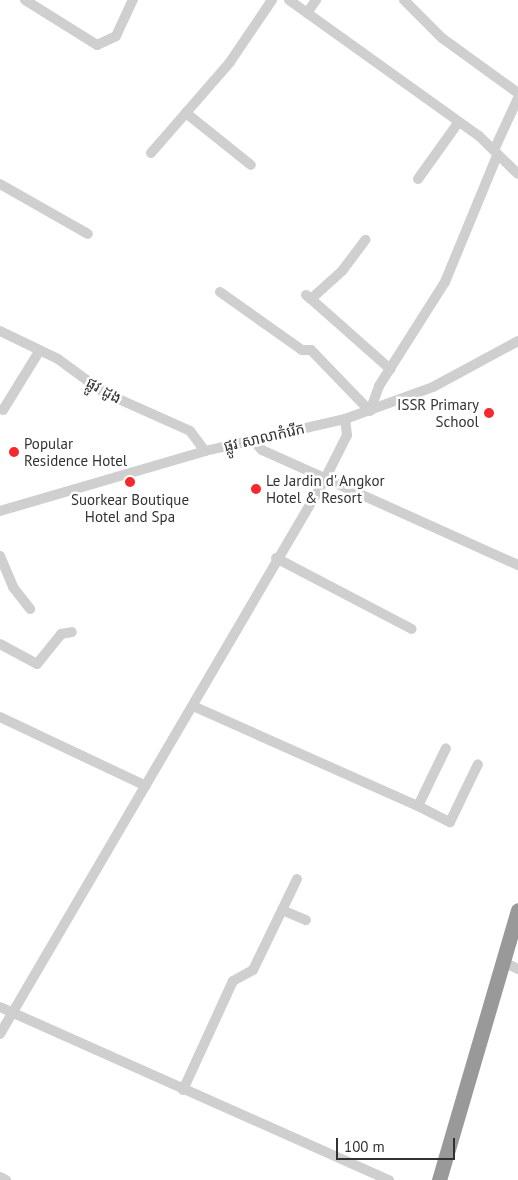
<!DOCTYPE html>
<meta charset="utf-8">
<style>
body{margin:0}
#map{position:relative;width:518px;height:1180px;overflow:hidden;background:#fff;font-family:"PT Sans","Noto Sans Khmer",sans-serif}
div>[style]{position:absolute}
.minor>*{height:10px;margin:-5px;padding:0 5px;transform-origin:5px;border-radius:5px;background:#cfcfcf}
.highway>*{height:15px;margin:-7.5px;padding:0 7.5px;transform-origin:7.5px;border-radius:7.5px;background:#999}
.dots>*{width:14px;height:14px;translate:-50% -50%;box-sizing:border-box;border:2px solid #fff;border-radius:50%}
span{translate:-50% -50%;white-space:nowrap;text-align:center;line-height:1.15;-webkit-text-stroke:5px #fff;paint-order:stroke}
.street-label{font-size:15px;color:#323232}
.poi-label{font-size:15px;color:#323232}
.right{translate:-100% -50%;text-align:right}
.left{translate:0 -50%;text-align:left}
.scale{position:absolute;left:336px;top:1138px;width:119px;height:22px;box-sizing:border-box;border:2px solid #323232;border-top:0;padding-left:6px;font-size:15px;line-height:18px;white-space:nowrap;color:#323232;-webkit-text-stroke:4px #fff;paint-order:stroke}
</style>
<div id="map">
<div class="minor">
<i style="left:25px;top:0;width:85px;rotate:32deg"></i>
<i style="left:97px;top:45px;width:21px;rotate:-25deg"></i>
<i style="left:116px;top:36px;width:40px;rotate:-65deg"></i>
<i style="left:289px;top:0;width:234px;rotate:35.6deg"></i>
<i style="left:479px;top:136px;width:54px;rotate:44.3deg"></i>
<i style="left:404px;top:0;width:54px;rotate:45deg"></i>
<i style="left:442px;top:38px;width:94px;rotate:35.9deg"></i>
<i style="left:307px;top:13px;width:16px;rotate:-55deg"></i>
<i style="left:186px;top:113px;width:83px;rotate:38.7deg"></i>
<i style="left:494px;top:150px;width:57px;rotate:-65.2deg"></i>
<i style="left:151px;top:153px;width:121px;rotate:-49deg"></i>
<i style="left:230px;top:62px;width:75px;rotate:-55.9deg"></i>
<i style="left:418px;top:179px;width:69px;rotate:-54.5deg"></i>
<i style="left:0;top:184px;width:101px;rotate:29.6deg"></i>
<i style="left:220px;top:292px;width:100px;rotate:35.3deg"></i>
<i style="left:302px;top:350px;width:9px"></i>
<i style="left:311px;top:350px;width:83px;rotate:46deg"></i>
<i style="left:306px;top:295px;width:6px;rotate:39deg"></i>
<i style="left:311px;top:299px;width:42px;rotate:-42.1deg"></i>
<i style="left:342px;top:271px;width:39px;rotate:-53deg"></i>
<i style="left:311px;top:299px;width:106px;rotate:41.5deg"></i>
<i style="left:0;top:331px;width:64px;rotate:25.8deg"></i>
<i style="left:58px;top:359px;width:56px;rotate:36.3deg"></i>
<i style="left:103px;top:392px;width:95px;rotate:24.1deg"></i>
<i style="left:190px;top:431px;width:25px;rotate:53deg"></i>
<i style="left:3px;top:410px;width:70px;rotate:-58.3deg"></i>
<i style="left:370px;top:411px;width:27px;rotate:-70deg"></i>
<i style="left:379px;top:386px;width:123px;rotate:-57.6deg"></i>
<i style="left:445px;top:282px;width:136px;rotate:-67.6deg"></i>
<i style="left:252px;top:439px;width:15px;rotate:48deg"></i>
<i style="left:262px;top:450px;width:281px;rotate:24.2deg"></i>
<i style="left:0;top:511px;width:214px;rotate:-16.3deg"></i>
<i style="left:205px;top:451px;width:144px;rotate:-12.9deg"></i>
<i style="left:345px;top:419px;width:94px;rotate:-20deg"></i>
<i style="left:433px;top:387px;width:97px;rotate:-28.4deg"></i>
<i style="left:0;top:556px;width:34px;rotate:67deg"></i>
<i style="left:13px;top:587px;width:28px;rotate:52deg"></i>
<i style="left:276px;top:558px;width:153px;rotate:27.6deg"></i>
<i style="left:0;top:644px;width:42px;rotate:28.4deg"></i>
<i style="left:37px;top:664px;width:38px;rotate:-51deg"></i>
<i style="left:61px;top:634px;width:11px;rotate:-10deg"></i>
<i style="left:193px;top:706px;width:246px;rotate:24deg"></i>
<i style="left:418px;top:806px;width:64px;rotate:-64.2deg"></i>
<i style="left:0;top:717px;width:161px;rotate:25.3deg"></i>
<i style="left:418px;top:806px;width:36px;rotate:27deg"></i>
<i style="left:450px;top:822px;width:64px;rotate:-64.2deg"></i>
<i style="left:282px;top:910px;width:26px;rotate:23deg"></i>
<i style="left:503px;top:962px;width:17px;rotate:25deg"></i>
<i style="left:0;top:1007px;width:426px;rotate:24deg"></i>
<i style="left:0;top:1034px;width:643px;rotate:-59.65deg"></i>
<i style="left:325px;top:479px;width:49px;rotate:-63.4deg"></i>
<i style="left:347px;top:435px;width:16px;rotate:-97deg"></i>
<i style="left:183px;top:1090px;width:120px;rotate:-65.4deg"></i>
<i style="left:233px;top:981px;width:23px;rotate:-29deg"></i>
<i style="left:253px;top:970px;width:101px;rotate:-64.2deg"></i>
<i style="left:0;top:1177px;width:7px;rotate:27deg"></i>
</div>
<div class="highway">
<i style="left:439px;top:1180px;width:281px;rotate:-73.7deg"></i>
</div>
<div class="dots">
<i style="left:489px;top:413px;background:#f6282e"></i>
<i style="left:14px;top:452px;background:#f6282e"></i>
<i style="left:130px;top:482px;background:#f6282e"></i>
<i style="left:256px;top:489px;background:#f6282e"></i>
</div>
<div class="street-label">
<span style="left:104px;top:390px;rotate:29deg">ផ្លូវ ដូង</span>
<span style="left:264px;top:437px;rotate:-13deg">ផ្លូវ សាលាកំរើក</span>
</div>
<div class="poi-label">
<span class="right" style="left:479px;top:413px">ISSR Primary<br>School</span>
<span class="left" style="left:24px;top:452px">Popular<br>Residence Hotel</span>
<span class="left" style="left:266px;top:489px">Le Jardin d' Angkor<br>Hotel &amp; Resort</span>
<span style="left:130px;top:508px">Suorkear Boutique<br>Hotel and Spa</span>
</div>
<div class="scale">100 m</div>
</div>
